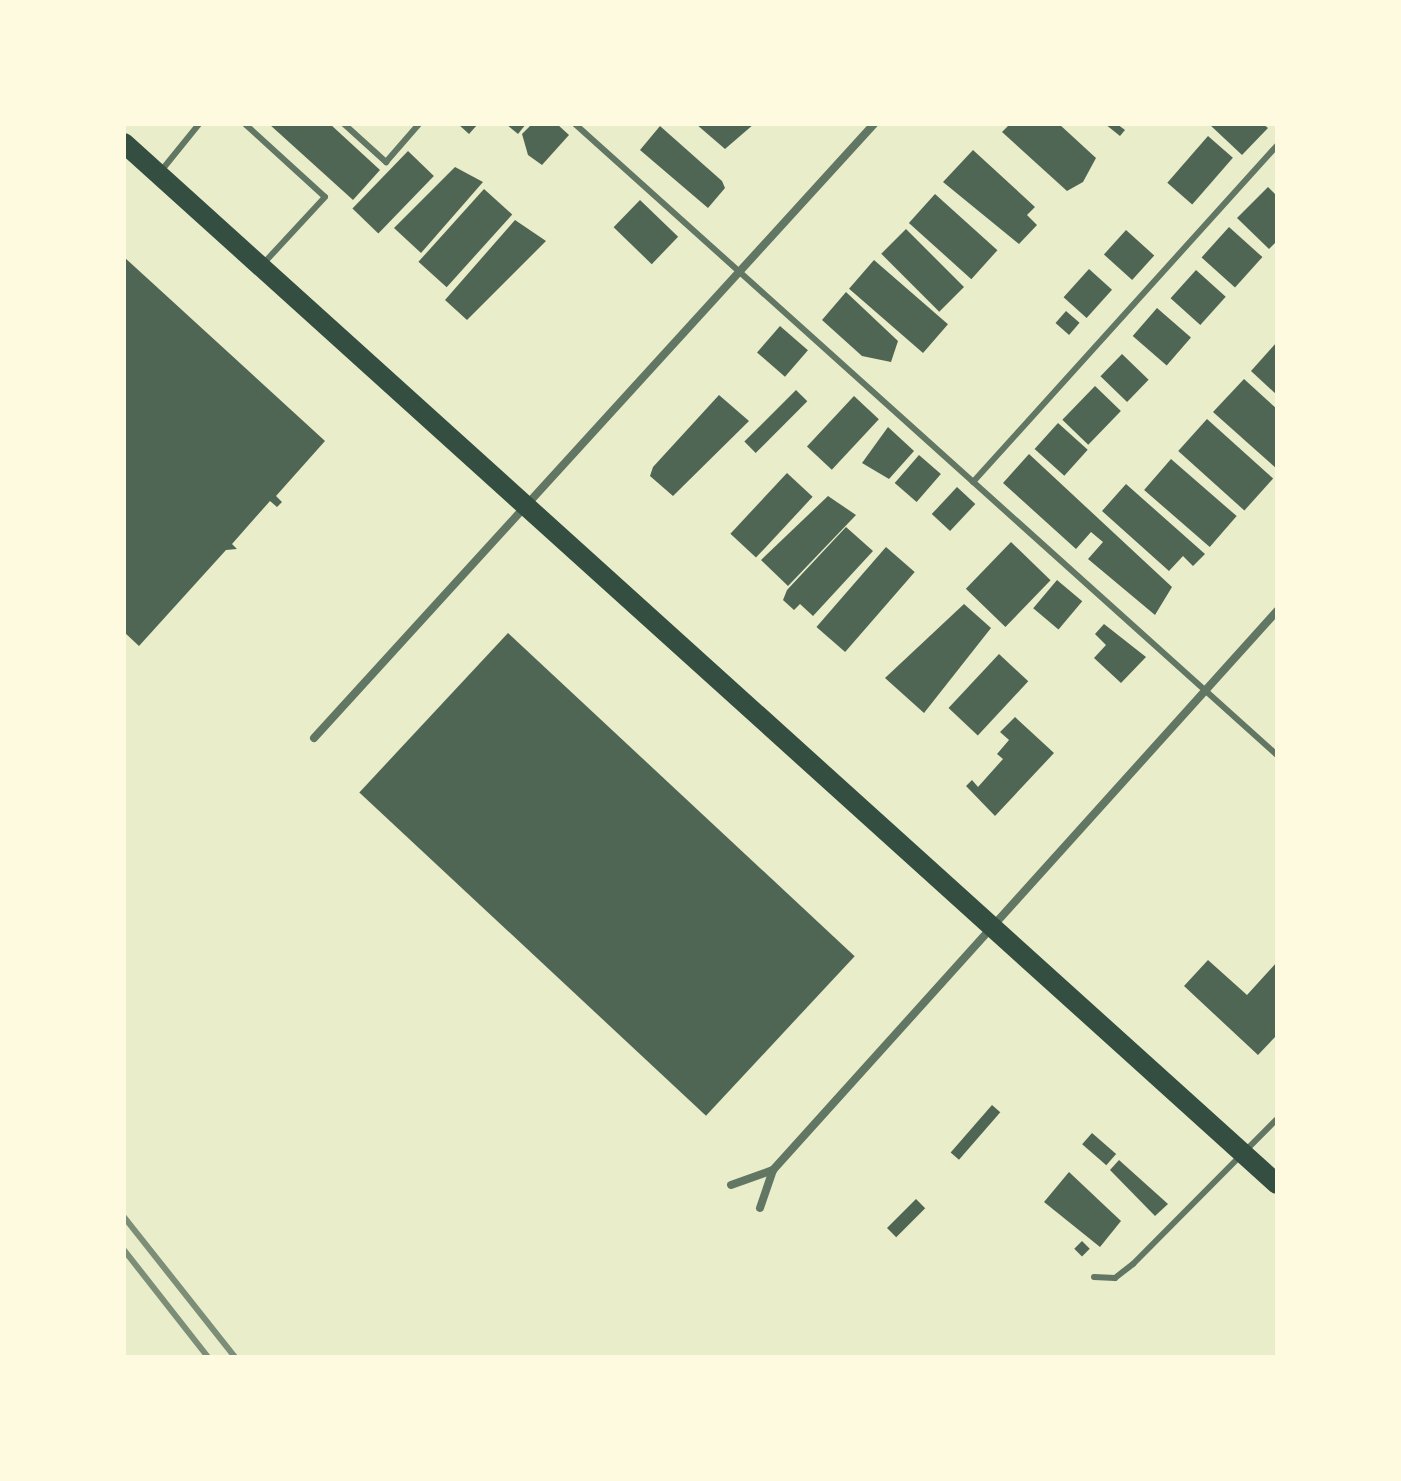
<!DOCTYPE html>
<style>
body{margin:0}
#map{position:relative;width:1401px;height:1481px;overflow:hidden;background:#e9edc9;font-family:Manrope,sans-serif}
div>[style]{position:absolute}
.building>*{inset:0;background:#4f6655;transform-origin:0 0}
.service>*{height:6px;margin:-3px;padding:0 3px;transform-origin:3px;border-radius:3px;background:#617663}
.minor>*{height:8px;margin:-4px;padding:0 4px;transform-origin:4px;border-radius:4px;background:#617663}
.primary>*{height:20px;margin:-10px;padding:0 10px;transform-origin:10px;border-radius:10px;background:#344e41}
.rail>*{height:6px;margin:-3px;padding:0 3px;transform-origin:3px;border-radius:3px;background:#7c8e77}
span{translate:-50% -50%;white-space:nowrap;text-align:center;line-height:1.15;-webkit-text-stroke:8px #fefae0;paint-order:stroke}
.frame{position:absolute;inset:0;border:126px solid #fefae0;pointer-events:none}
</style>
<div id="map">
<div class="building">
<i style="clip-path:polygon(269px 124px,330px 124px,380px 170px,353px 200px)"></i>
<i style="clip-path:polygon(458px 124px,478px 124px,469px 134px)"></i>
<i style="clip-path:polygon(506px 124px,526px 124px,518px 134px)"></i>
<i style="clip-path:polygon(532px 124px,557px 124px,569px 135px,542px 165px,528px 155px,522px 134px)"></i>
<i style="clip-path:polygon(696px 124px,754px 124px,725px 149px)"></i>
<i style="clip-path:polygon(1010px 124px,1059px 124px,1096px 158px,1083px 182px,1067px 191px,1002px 132px)"></i>
<i style="clip-path:polygon(1105px 124px,1117px 124px,1125px 130px,1120px 136px)"></i>
<i style="clip-path:polygon(1209px 124px,1263px 124px,1268px 128px,1242px 155px)"></i>
<i style="clip-path:polygon(660px 126px,722px 181px,725px 188px,708px 208px,640px 150px)"></i>
<i style="left:1208px;top:136px;width:33px;height:62px;rotate:41deg"></i>
<i style="clip-path:polygon(973px 150px,1035px 207px,1027px 215px,1037px 225px,1019px 244px,943px 182px)"></i>
<i style="left:408px;top:151px;width:36px;height:80px;rotate:44deg"></i>
<i style="clip-path:polygon(455px 167px,483px 182px,421px 253px,394px 228px)"></i>
<i style="clip-path:polygon(1268px 187px,1277px 196px,1277px 241px,1269px 249px,1237px 218px)"></i>
<i style="left:484px;top:189px;width:38px;height:98px;rotate:42deg"></i>
<i style="left:935px;top:194px;width:84px;height:39px;rotate:42deg"></i>
<i style="left:640px;top:200px;width:53px;height:38px;rotate:44deg"></i>
<i style="clip-path:polygon(515px 220px,546px 241px,467px 320px,445px 300px)"></i>
<i style="left:1229px;top:227px;width:45px;height:41px;rotate:42deg"></i>
<i style="left:906px;top:229px;width:82px;height:35px;rotate:45deg"></i>
<i style="left:1126px;top:230px;width:38px;height:33px;rotate:42deg"></i>
<i style="clip-path:polygon(124px 257px,325px 441px,276px 496px,282px 502px,277px 507px,270px 501px,232px 544px,237px 549px,226px 550px,139px 646px,124px 632px)"></i>
<i style="left:874px;top:260px;width:98px;height:38px;rotate:41deg"></i>
<i style="left:1089px;top:269px;width:31px;height:38px;rotate:42deg"></i>
<i style="left:1196px;top:270px;width:40px;height:38px;rotate:42deg"></i>
<i style="clip-path:polygon(846px 292px,898px 341px,891px 362px,862px 356px,822px 320px)"></i>
<i style="left:1157px;top:308px;width:45px;height:37px;rotate:41deg"></i>
<i style="left:1066px;top:311px;width:18px;height:16px;rotate:41deg"></i>
<i style="left:780px;top:326px;width:37px;height:35px;rotate:41deg"></i>
<i style="clip-path:polygon(1277px 342px,1277px 395px,1251px 371px)"></i>
<i style="left:1122px;top:354px;width:37px;height:31px;rotate:44deg"></i>
<i style="clip-path:polygon(1244px 379px,1277px 409px,1277px 469px,1213px 412px)"></i>
<i style="left:1095px;top:386px;width:36px;height:47px;rotate:44deg"></i>
<i style="left:796px;top:390px;width:16px;height:73px;rotate:45deg"></i>
<i style="clip-path:polygon(719px 395px,749px 421px,673px 496px,650px 476px,653px 467px)"></i>
<i style="left:854px;top:396px;width:34px;height:69px;rotate:43deg"></i>
<i style="left:1207px;top:419px;width:89px;height:43px;rotate:42deg"></i>
<i style="left:1058px;top:423px;width:40px;height:35px;rotate:42deg"></i>
<i style="clip-path:polygon(888px 427px,914px 451px,889px 479px,862px 463px)"></i>
<i style="clip-path:polygon(1029px 454px,1172px 587px,1155px 615px,1088px 559px,1103px 542px,1091px 532px,1076px 549px,1003px 483px)"></i>
<i style="left:919px;top:455px;width:29px;height:37px;rotate:41deg"></i>
<i style="left:1171px;top:459px;width:87px;height:41px;rotate:41deg"></i>
<i style="left:787px;top:473px;width:35px;height:83px;rotate:43deg"></i>
<i style="clip-path:polygon(1126px 484px,1205px 554px,1193px 566px,1183px 556px,1169px 571px,1102px 511px)"></i>
<i style="left:957px;top:487px;width:25px;height:37px;rotate:43deg"></i>
<i style="clip-path:polygon(828px 496px,856px 515px,788px 586px,761px 560px)"></i>
<i style="clip-path:polygon(846px 527px,873px 551px,813px 616px,800px 604px,794px 610px,783px 600px,787px 590px)"></i>
<i style="left:1011px;top:542px;width:55px;height:65px;rotate:44deg"></i>
<i style="left:886px;top:547px;width:38px;height:106px;rotate:41deg"></i>
<i style="left:1057px;top:580px;width:33px;height:37px;rotate:40deg"></i>
<i style="clip-path:polygon(964px 604px,991px 628px,924px 713px,885px 678px)"></i>
<i style="clip-path:polygon(1104px 624px,1146px 657px,1121px 683px,1094px 658px,1106px 645px,1095px 634px)"></i>
<i style="left:508px;top:633px;width:474px;height:218px;rotate:43deg"></i>
<i style="left:999px;top:654px;width:40px;height:74px;rotate:43deg"></i>
<i style="clip-path:polygon(1015px 717px,1054px 753px,995px 816px,966px 786px,972px 780px,978px 787px,1003px 759px,997px 754px,1009px 740px,1000px 732px)"></i>
<i style="clip-path:polygon(1208px 960px,1247px 995px,1277px 962px,1277px 1035px,1258px 1055px,1184px 986px)"></i>
<i style="left:992px;top:1105px;width:11px;height:63px;rotate:41deg"></i>
<i style="left:1092px;top:1133px;width:32px;height:15px;rotate:41deg"></i>
<i style="clip-path:polygon(1119px 1160px,1168px 1204px,1155px 1216px,1110px 1170px)"></i>
<i style="clip-path:polygon(1069px 1172px,1121px 1221px,1100px 1247px,1044px 1202px)"></i>
<i style="left:916px;top:1199px;width:13px;height:41px;rotate:45deg"></i>
<i style="left:1082px;top:1241px;width:11px;height:11px;rotate:45deg"></i>
</div>
<div class="service">
<i style="left:245px;top:124px;width:108px;rotate:42.4deg"></i>
<i style="left:325px;top:197px;width:93px;rotate:132.8deg"></i>
<i style="left:344px;top:124px;width:57px;rotate:42.1deg"></i>
<i style="left:386px;top:162px;width:50px;rotate:-49deg"></i>
<i style="left:575px;top:124px;width:944px;rotate:41.95deg"></i>
<i style="left:161px;top:171px;width:60px;rotate:-51deg"></i>
<i style="left:973px;top:482px;width:454px;rotate:-47.9deg"></i>
<i style="left:1094px;top:1277px;width:21px;rotate:3deg"></i>
<i style="left:1115px;top:1278px;width:23px;rotate:-38deg"></i>
<i style="left:1133px;top:1264px;width:204px;rotate:-45.2deg"></i>
</div>
<div class="minor">
<i style="left:314px;top:738px;width:831px;rotate:-47.63deg"></i>
<i style="left:731px;top:1185px;width:45px;rotate:-19.7deg"></i>
<i style="left:760px;top:1208px;width:40px;rotate:-71.1deg"></i>
<i style="left:773px;top:1170px;width:753px;rotate:-47.96deg"></i>
</div>
<div class="primary">
<i style="left:124px;top:143px;width:1553px;rotate:42.08deg"></i>
</div>
<div class="rail">
<i style="left:124px;top:1217px;width:179px;rotate:51.6deg"></i>
<i style="left:124px;top:1250px;width:136px;rotate:51.9deg"></i>
</div>
<div class="frame"></div>
</div>
